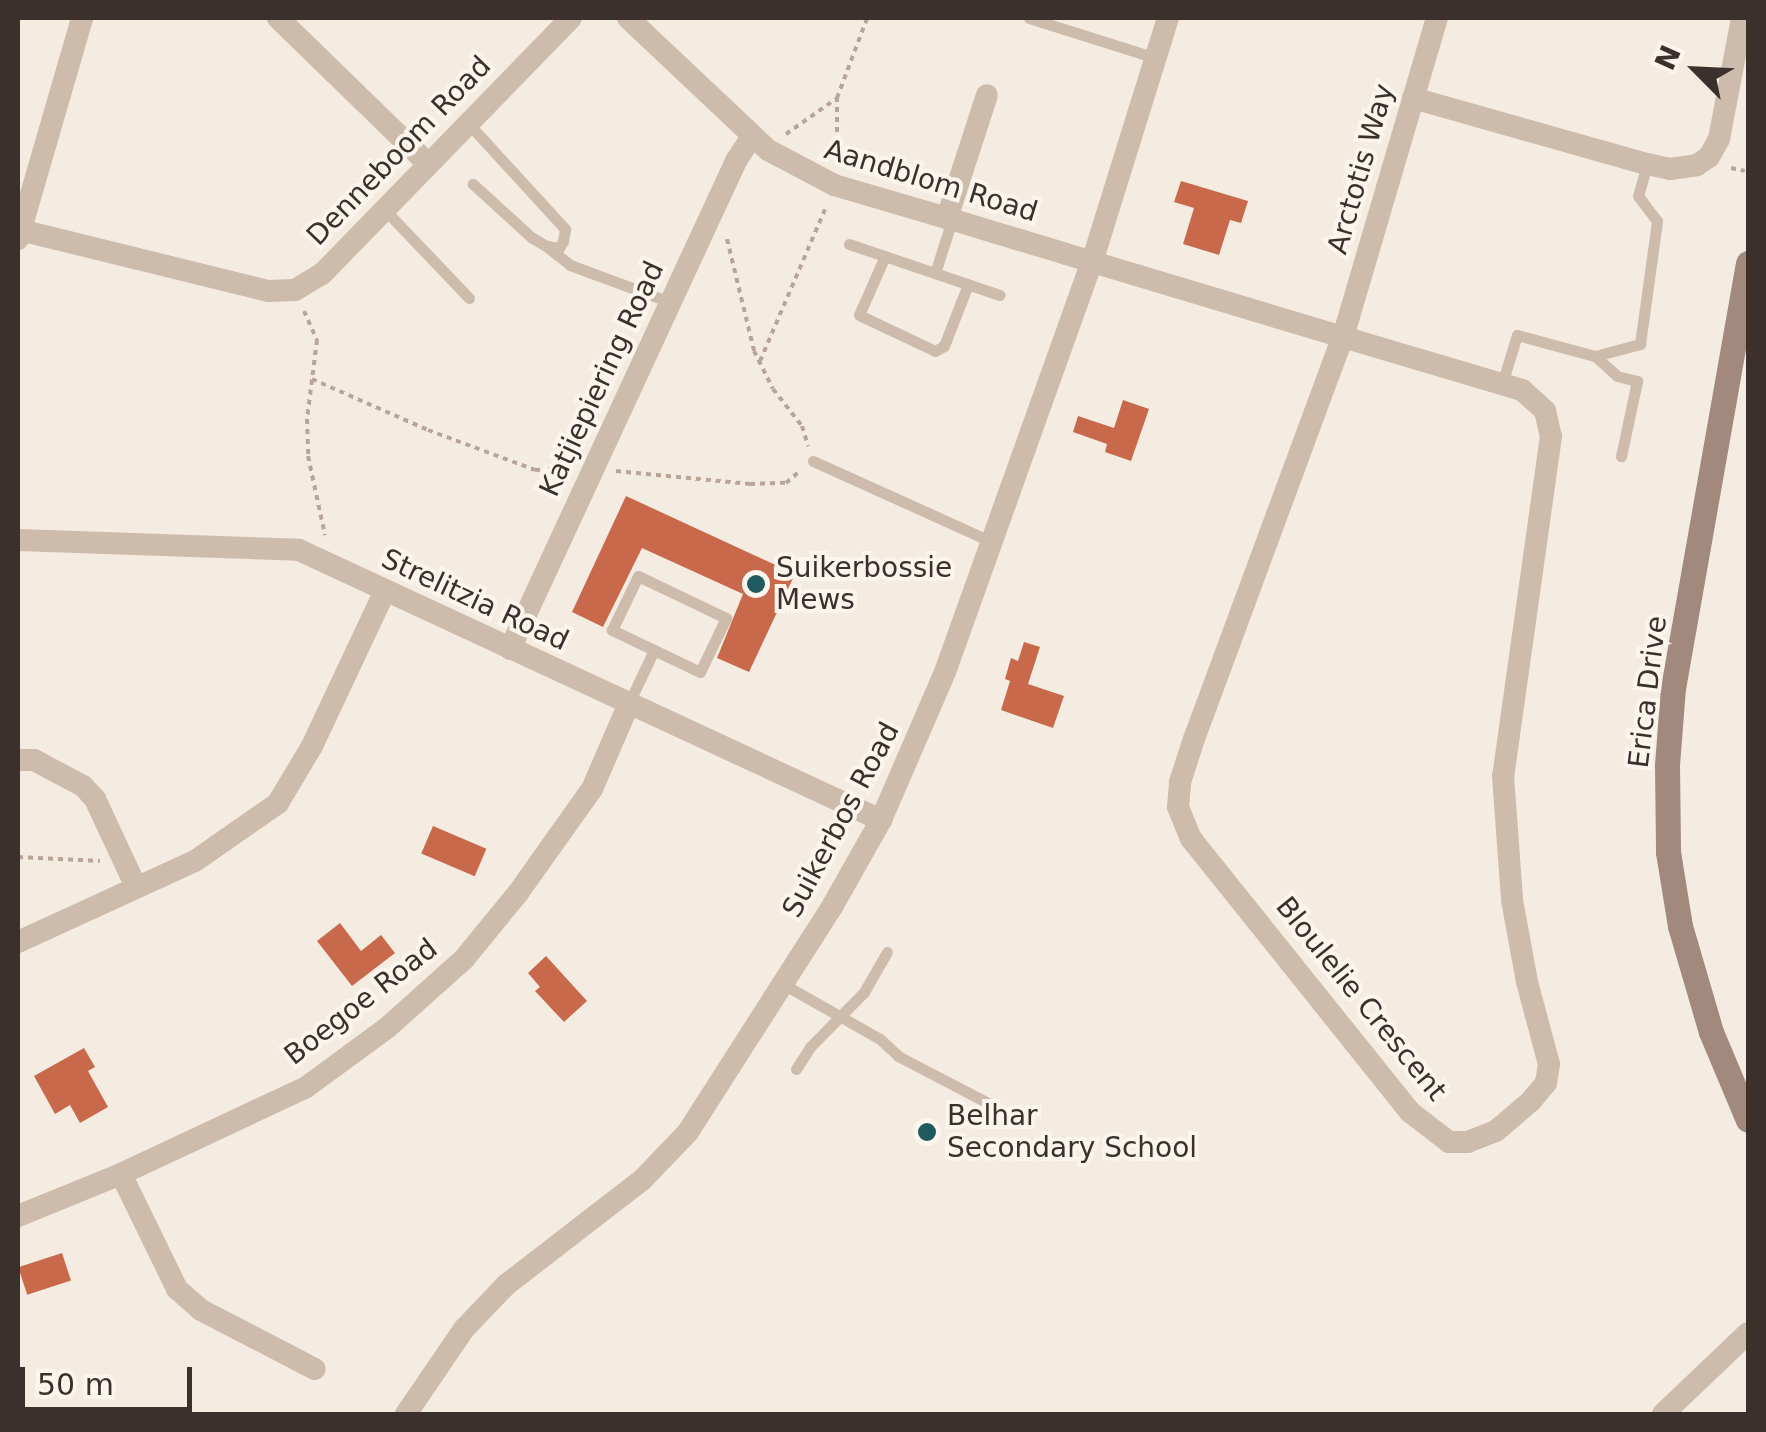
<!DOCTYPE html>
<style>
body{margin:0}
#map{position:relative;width:1766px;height:1432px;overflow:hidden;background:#f4ebe1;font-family:"DejaVu Sans",sans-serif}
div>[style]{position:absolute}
.building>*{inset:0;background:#c8694b;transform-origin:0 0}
.path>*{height:4px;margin-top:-2px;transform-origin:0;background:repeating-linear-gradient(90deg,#b9a596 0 5px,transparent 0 10px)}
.lane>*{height:11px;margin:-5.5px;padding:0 5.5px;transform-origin:5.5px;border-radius:5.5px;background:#cdbbac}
.street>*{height:22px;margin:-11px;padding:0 11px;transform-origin:11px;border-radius:11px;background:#cdbbac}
.secondary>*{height:25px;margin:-12.5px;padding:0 12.5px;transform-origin:12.5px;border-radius:12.5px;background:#a18a7d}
.dots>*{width:28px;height:28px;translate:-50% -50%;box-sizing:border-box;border:5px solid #fbf5ee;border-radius:50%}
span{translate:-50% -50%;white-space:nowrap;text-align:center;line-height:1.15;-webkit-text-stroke:8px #fbf5ee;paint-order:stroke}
.street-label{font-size:28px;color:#3b302b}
.poi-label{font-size:28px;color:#3b302b}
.left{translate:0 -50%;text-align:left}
.frame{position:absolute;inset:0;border:20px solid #3b302b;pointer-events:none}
.north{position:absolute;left:1646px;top:20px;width:100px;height:100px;-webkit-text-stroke:8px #fbf5ee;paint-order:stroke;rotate:294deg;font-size:28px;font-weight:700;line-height:40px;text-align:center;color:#3b302b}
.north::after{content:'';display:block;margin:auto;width:35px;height:45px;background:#3b302b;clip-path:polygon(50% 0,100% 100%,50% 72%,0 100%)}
.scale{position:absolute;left:20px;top:1367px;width:172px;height:45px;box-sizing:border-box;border:5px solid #3b302b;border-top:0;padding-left:12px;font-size:30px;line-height:35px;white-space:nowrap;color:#3b302b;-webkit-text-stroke:8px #fbf5ee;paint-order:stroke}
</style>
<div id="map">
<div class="building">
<i style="clip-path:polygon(1181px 181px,1248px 201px,1241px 223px,1230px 220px,1219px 255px,1183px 244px,1194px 208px,1174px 202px)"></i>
<i style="clip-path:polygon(1123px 400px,1149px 409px,1131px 461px,1105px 452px,1107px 444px,1073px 432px,1078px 416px,1114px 428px)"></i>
<i style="clip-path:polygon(626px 496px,795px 574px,749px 672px,717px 658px,743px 594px,642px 548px,603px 627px,572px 612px)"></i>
<i style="clip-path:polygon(1024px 642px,1040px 647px,1028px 684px,1064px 696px,1053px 728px,1001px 710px,1010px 681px,1005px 679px,1011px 658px,1018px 661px)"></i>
<i style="left:433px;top:826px;width:58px;height:30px;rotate:23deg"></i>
<i style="clip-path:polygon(340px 923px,361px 951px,381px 935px,395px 953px,352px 986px,317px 941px)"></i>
<i style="clip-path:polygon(546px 956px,587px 1001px,564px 1022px,535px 991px,540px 987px,528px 973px)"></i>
<i style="clip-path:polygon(84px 1048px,95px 1067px,88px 1071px,108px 1107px,80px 1123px,70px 1105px,55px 1114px,34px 1076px)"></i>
<i style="left:62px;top:1253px;width:29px;height:46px;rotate:72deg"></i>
</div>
<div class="path">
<i style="left:786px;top:134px;width:62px;rotate:-35.2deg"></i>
<i style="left:837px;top:98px;width:85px;rotate:-69.4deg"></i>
<i style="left:837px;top:162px;width:64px;rotate:-90deg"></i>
<i style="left:1731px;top:168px;width:14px;rotate:12deg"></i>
<i style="left:727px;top:239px;width:115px;rotate:76.4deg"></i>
<i style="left:754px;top:351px;width:42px;rotate:63.4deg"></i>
<i style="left:773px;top:389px;width:47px;rotate:51.9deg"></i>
<i style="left:802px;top:426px;width:21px;rotate:73deg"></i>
<i style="left:304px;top:311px;width:32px;rotate:66deg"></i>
<i style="left:317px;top:340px;width:80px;rotate:97.2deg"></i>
<i style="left:307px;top:419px;width:37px;rotate:88deg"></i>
<i style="left:308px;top:456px;width:81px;rotate:77.9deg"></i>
<i style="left:760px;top:361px;width:170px;rotate:-66.8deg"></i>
<i style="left:312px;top:379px;width:127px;rotate:23.7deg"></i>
<i style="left:428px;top:430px;width:114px;rotate:20.5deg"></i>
<i style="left:535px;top:470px;width:34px;rotate:-2deg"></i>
<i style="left:616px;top:471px;width:135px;rotate:5.5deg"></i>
<i style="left:750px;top:484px;width:36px;rotate:-2deg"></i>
<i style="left:786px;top:483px;width:20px;rotate:-41deg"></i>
<i style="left:18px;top:857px;width:82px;rotate:2.8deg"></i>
</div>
<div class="lane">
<i style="left:1029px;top:18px;width:133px;rotate:17.5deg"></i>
<i style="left:468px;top:123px;width:144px;rotate:47.5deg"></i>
<i style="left:565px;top:229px;width:12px;rotate:99deg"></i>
<i style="left:563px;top:241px;width:8px;rotate:120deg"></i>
<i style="left:559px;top:248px;width:13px;rotate:-171deg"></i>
<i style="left:546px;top:246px;width:17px;rotate:-149deg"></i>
<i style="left:531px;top:237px;width:79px;rotate:-137.6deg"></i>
<i style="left:384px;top:209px;width:123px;rotate:46.3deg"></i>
<i style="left:849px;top:244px;width:159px;rotate:18.7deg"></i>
<i style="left:546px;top:246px;width:31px;rotate:38deg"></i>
<i style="left:570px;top:265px;width:107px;rotate:20.3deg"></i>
<i style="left:885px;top:256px;width:64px;rotate:113.8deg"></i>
<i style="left:859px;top:315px;width:84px;rotate:25.3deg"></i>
<i style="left:935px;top:351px;width:10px;rotate:-29deg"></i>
<i style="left:944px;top:346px;width:66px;rotate:-68.8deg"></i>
<i style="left:935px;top:273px;width:56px;rotate:-72.2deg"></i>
<i style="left:1595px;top:356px;width:30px;rotate:42deg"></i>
<i style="left:1617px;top:376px;width:21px;rotate:14deg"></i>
<i style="left:1637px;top:381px;width:77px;rotate:102deg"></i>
<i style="left:1502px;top:384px;width:51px;rotate:-73deg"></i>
<i style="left:1517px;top:335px;width:81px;rotate:15.1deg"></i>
<i style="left:1595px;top:356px;width:47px;rotate:-14.9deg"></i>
<i style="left:1640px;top:344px;width:124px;rotate:-82.1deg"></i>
<i style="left:1657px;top:221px;width:31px;rotate:-127deg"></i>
<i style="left:1638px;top:196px;width:33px;rotate:-74deg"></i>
<i style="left:813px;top:461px;width:196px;rotate:24.3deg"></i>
<i style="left:638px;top:576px;width:98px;rotate:25.5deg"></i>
<i style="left:726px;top:618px;width:60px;rotate:115.7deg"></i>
<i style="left:700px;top:672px;width:98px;rotate:-154.5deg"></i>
<i style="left:612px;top:630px;width:60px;rotate:-64.3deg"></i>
<i style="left:628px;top:705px;width:61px;rotate:-64.7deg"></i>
<i style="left:783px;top:984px;width:112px;rotate:29.6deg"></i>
<i style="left:880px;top:1039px;width:25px;rotate:43deg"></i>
<i style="left:898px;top:1056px;width:104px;rotate:27.6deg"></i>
<i style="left:796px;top:1069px;width:27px;rotate:-57deg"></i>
<i style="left:811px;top:1046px;width:76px;rotate:-45.5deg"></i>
<i style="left:864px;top:992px;width:46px;rotate:-60.1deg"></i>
</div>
<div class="street">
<i style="left:278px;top:18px;width:209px;rotate:44.2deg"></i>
<i style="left:628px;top:18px;width:192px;rotate:43.3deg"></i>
<i style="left:768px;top:150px;width:75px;rotate:27.9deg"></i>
<i style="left:834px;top:185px;width:118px;rotate:16.3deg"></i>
<i style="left:947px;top:218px;width:124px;rotate:16.8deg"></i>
<i style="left:1066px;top:254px;width:289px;rotate:16.7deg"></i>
<i style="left:1343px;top:337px;width:187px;rotate:16.5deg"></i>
<i style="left:1522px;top:390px;width:31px;rotate:42deg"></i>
<i style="left:1545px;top:411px;width:26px;rotate:77deg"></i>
<i style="left:1551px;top:436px;width:343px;rotate:98deg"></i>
<i style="left:1503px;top:776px;width:124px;rotate:85.8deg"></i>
<i style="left:1512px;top:900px;width:83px;rotate:79.6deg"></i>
<i style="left:1527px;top:982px;width:85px;rotate:75deg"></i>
<i style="left:1549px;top:1064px;width:19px;rotate:99deg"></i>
<i style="left:1546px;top:1083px;width:23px;rotate:130deg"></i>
<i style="left:1531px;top:1101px;width:46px;rotate:139.4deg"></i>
<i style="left:1496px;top:1131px;width:30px;rotate:159deg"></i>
<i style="left:1468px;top:1142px;width:19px;rotate:180deg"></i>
<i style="left:1449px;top:1142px;width:49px;rotate:-142.4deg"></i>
<i style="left:1410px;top:1112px;width:350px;rotate:-128.7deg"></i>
<i style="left:1191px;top:839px;width:35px;rotate:-112deg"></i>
<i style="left:1178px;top:807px;width:25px;rotate:-85deg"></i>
<i style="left:1180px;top:782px;width:45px;rotate:-72deg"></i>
<i style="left:1194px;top:739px;width:429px;rotate:-69.7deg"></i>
<i style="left:1343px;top:337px;width:333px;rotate:-73.6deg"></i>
<i style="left:1413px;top:98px;width:243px;rotate:15.8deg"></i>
<i style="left:1647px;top:164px;width:24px;rotate:12deg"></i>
<i style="left:1670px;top:169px;width:27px;rotate:-8deg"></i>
<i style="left:1697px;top:165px;width:14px;rotate:-34deg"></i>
<i style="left:1709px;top:157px;width:21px;rotate:-61deg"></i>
<i style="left:1719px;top:139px;width:123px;rotate:-79.2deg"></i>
<i style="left:947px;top:218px;width:129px;rotate:-72deg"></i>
<i style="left:20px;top:230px;width:256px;rotate:13.8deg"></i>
<i style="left:269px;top:291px;width:26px;rotate:-2deg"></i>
<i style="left:295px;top:290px;width:31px;rotate:-31deg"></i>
<i style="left:322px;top:274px;width:357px;rotate:-45.8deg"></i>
<i style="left:18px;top:239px;width:230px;rotate:-73.8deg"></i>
<i style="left:18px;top:540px;width:281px;rotate:2deg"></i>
<i style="left:299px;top:550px;width:642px;rotate:24.89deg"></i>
<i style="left:510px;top:649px;width:538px;rotate:-65.15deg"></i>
<i style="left:736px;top:161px;width:30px;rotate:-57deg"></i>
<i style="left:18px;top:760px;width:16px"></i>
<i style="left:34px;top:760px;width:55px;rotate:28deg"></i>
<i style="left:83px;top:786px;width:18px;rotate:47deg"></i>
<i style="left:95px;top:799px;width:97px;rotate:65deg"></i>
<i style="left:18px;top:942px;width:195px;rotate:-24.6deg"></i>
<i style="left:195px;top:861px;width:101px;rotate:-34.9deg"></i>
<i style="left:278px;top:803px;width:66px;rotate:-59.2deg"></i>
<i style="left:312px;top:746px;width:171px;rotate:-64.8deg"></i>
<i style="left:121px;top:1174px;width:128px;rotate:64deg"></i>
<i style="left:177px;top:1289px;width:32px;rotate:41deg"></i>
<i style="left:201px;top:1310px;width:128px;rotate:27.4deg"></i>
<i style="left:18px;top:1216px;width:111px;rotate:-22.2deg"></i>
<i style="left:121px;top:1174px;width:203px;rotate:-25.1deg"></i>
<i style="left:305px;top:1088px;width:103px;rotate:-36.3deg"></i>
<i style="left:388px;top:1027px;width:102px;rotate:-41.8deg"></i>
<i style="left:464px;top:959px;width:85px;rotate:-50.7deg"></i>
<i style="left:518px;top:893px;width:128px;rotate:-54.6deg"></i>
<i style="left:592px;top:789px;width:90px;rotate:-66.6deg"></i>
<i style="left:406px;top:1414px;width:103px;rotate:-55.7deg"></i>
<i style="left:464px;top:1329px;width:61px;rotate:-46.3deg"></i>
<i style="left:506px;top:1285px;width:173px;rotate:-37.7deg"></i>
<i style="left:643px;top:1179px;width:65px;rotate:-46.2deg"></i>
<i style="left:688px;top:1132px;width:269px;rotate:-57.4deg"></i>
<i style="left:833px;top:905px;width:98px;rotate:-60.5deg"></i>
<i style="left:881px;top:820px;width:161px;rotate:-66.6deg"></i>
<i style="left:945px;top:672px;width:436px;rotate:-70.3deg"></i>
<i style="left:1092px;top:262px;width:256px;rotate:-72.7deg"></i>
<i style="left:1663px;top:1414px;width:117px;rotate:-43.6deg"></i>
</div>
<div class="secondary">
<i style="left:1748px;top:263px;width:431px;rotate:100deg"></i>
<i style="left:1673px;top:687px;width:78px;rotate:94.4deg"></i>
<i style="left:1667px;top:765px;width:87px;rotate:89.3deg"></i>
<i style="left:1668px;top:852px;width:75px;rotate:80.8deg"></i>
<i style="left:1680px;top:926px;width:110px;rotate:73.7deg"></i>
<i style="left:1711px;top:1032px;width:95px;rotate:67.2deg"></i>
</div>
<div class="dots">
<i style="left:756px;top:584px;background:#1f5a5e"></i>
<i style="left:927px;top:1132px;background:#1f5a5e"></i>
</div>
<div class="street-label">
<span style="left:399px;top:151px;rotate:-46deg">Denneboom Road</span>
<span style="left:1361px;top:169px;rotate:-74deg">Arctotis Way</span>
<span style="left:931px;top:181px;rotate:17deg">Aandblom Road</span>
<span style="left:602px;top:379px;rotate:-65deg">Katjiepiering Road</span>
<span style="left:475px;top:600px;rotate:25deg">Strelitzia Road</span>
<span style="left:1648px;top:692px;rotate:-83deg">Erica Drive</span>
<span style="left:841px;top:820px;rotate:-62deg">Suikerbos Road</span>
<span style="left:1361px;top:999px;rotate:51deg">Bloulelie Crescent</span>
<span style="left:361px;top:1002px;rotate:-38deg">Boegoe Road</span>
</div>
<div class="poi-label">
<span class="left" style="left:776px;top:584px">Suikerbossie<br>Mews</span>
<span class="left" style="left:947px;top:1132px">Belhar<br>Secondary School</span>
</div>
<div class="frame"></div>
<div class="north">N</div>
<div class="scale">50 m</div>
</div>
